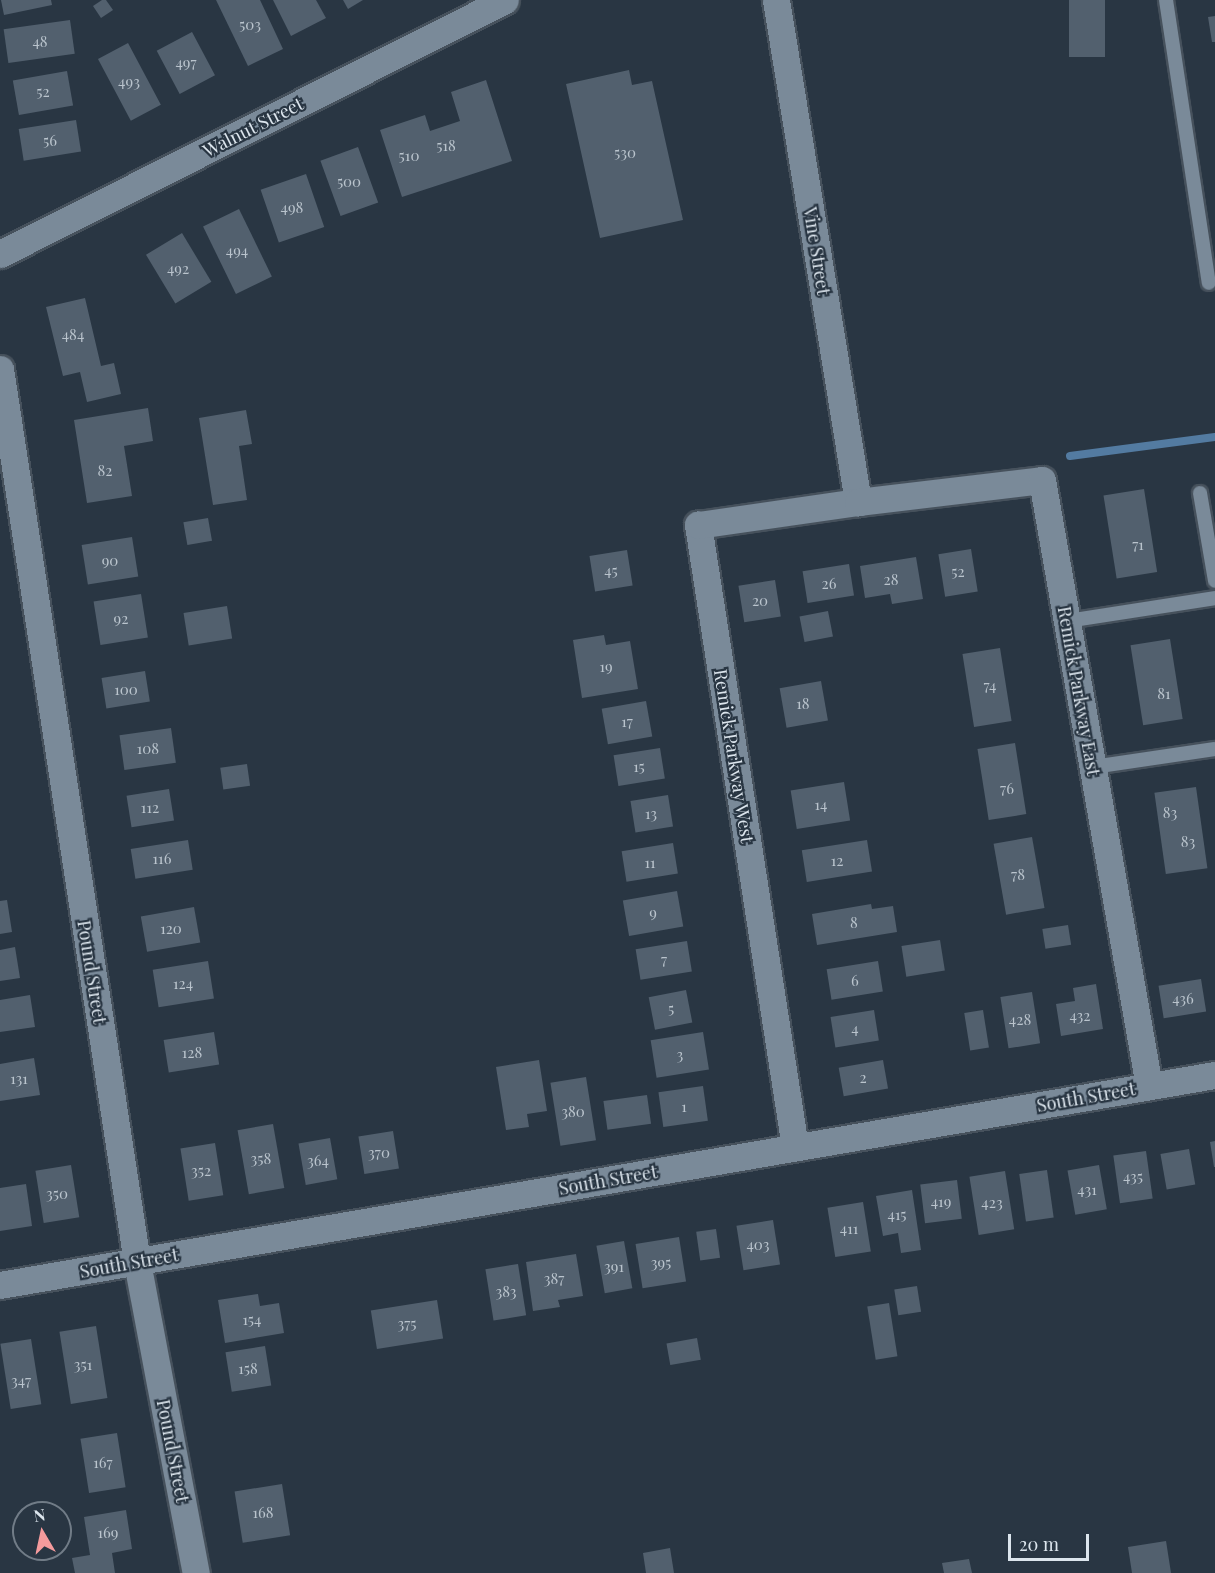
<!DOCTYPE html>
<style>
body{margin:0}
#map{position:relative;width:1215px;height:1573px;overflow:hidden;background:#293643;font-family:"Playfair Display",serif}
div>[style]{position:absolute}
.stream>*{height:8px;margin:-4px;padding:0 4px;transform-origin:4px;border-radius:4px;background:#537ba1}
.building>*{inset:0;background:#52606e;transform-origin:0 0}
.roads{filter:drop-shadow(2px 0 #46515c) drop-shadow(-2px 0 #46515c) drop-shadow(0 2px #46515c) drop-shadow(0 -2px #46515c)}
.service>*{height:14px;margin:-7px;padding:0 7px;transform-origin:7px;border-radius:7px;background:#7a8a99}
.minor>*{height:27px;margin:-13.5px;padding:0 13.5px;transform-origin:13.5px;border-radius:13.5px;background:#7a8a99}
span{translate:-50% -50%;white-space:nowrap;text-align:center;line-height:1.15;-webkit-text-stroke:4.5px #293643;paint-order:stroke}
.number-label{font-size:15px;color:#bac4cd}
.number-label span{-webkit-text-stroke-width:0}
.street-label{font-size:18px;color:#dce5ed}
.north{position:absolute;left:12px;top:1501px;width:60px;height:60px;box-sizing:border-box;background:#293643;border:2px solid #717c87;border-radius:50%;rotate:351deg;font-size:16px;font-weight:700;line-height:24px;text-align:center;color:#dce5ed}
.north::after{content:'';display:block;margin:auto;width:21px;height:27px;background:#f59b9d;clip-path:polygon(50% 0,100% 100%,50% 72%,0 100%)}
.scale{position:absolute;left:1008px;top:1534px;width:81px;height:27px;box-sizing:border-box;border:3px solid #dce5ed;border-top:0;padding-left:8px;font-size:18px;line-height:21px;white-space:nowrap;color:#dce5ed;-webkit-text-stroke:4px #293643;paint-order:stroke}
</style>
<div id="map">
<div class="stream">
<i style="left:1070px;top:456px;width:146px;rotate:-7.5deg"></i>
</div>
<div class="building">
<i style="clip-path:polygon(1px 0,51px 0,52px 5px,4px 15px)"></i>
<i style="clip-path:polygon(102px 0,106px 0,113px 10px,101px 18px,93px 6px)"></i>
<i style="clip-path:polygon(216px 0,260px 0,283px 49px,248px 66px)"></i>
<i style="clip-path:polygon(273px 0,316px 0,326px 18px,291px 36px)"></i>
<i style="clip-path:polygon(343px 0,363px 0,348px 9px)"></i>
<i style="left:1069px;top:0;width:36px;height:57px"></i>
<i style="clip-path:polygon(1215px 16px,1215px 42px,1212px 42px,1208px 17px)"></i>
<i style="left:70px;top:20px;width:34px;height:67px;rotate:82deg"></i>
<i style="left:192px;top:32px;width:49px;height:40px;rotate:62deg"></i>
<i style="left:128px;top:43px;width:70px;height:34px;rotate:62deg"></i>
<i style="clip-path:polygon(629px 70px,632px 85px,652px 81px,683px 220px,600px 238px,566px 84px)"></i>
<i style="left:67px;top:71px;width:35px;height:55px;rotate:80deg"></i>
<i style="clip-path:polygon(486px 80px,512px 161px,402px 197px,380px 130px,425px 115px,430px 131px,460px 121px,451px 92px)"></i>
<i style="left:76px;top:120px;width:32px;height:58px;rotate:81deg"></i>
<i style="left:358px;top:147px;width:59px;height:40px;rotate:70deg"></i>
<i style="left:306px;top:174px;width:56px;height:48px;rotate:71deg"></i>
<i style="left:239px;top:209px;width:75px;height:40px;rotate:64deg"></i>
<i style="left:182px;top:233px;width:57px;height:42px;rotate:59deg"></i>
<i style="clip-path:polygon(85px 298px,101px 366px,114px 363px,121px 394px,87px 402px,80px 372px,63px 376px,46px 307px)"></i>
<i style="clip-path:polygon(148px 408px,153px 441px,124px 446px,132px 496px,87px 503px,74px 420px)"></i>
<i style="clip-path:polygon(246px 410px,252px 444px,239px 446px,247px 500px,213px 505px,199px 418px)"></i>
<i style="left:1144px;top:489px;width:84px;height:41px;rotate:81deg"></i>
<i style="left:208px;top:518px;width:23px;height:25px;rotate:80deg"></i>
<i style="left:132px;top:537px;width:40px;height:51px;rotate:81deg"></i>
<i style="left:971px;top:549px;width:43px;height:33px;rotate:81deg"></i>
<i style="left:627px;top:550px;width:36px;height:38px;rotate:81deg"></i>
<i style="clip-path:polygon(916px 557px,923px 599px,892px 604px,890px 594px,865px 598px,860px 566px)"></i>
<i style="left:849px;top:564px;width:32px;height:47px;rotate:81deg"></i>
<i style="left:775px;top:580px;width:37px;height:37px;rotate:81deg"></i>
<i style="left:141px;top:594px;width:44px;height:48px;rotate:81deg"></i>
<i style="left:227px;top:606px;width:33px;height:44px;rotate:81deg"></i>
<i style="left:828px;top:611px;width:26px;height:29px;rotate:79deg"></i>
<i style="clip-path:polygon(604px 635px,606px 645px,630px 641px,638px 689px,582px 698px,573px 640px)"></i>
<i style="left:1170px;top:639px;width:81px;height:40px;rotate:81deg"></i>
<i style="left:1000px;top:648px;width:74px;height:38px;rotate:81deg"></i>
<i style="left:145px;top:671px;width:31px;height:44px;rotate:81deg"></i>
<i style="left:821px;top:681px;width:40px;height:42px;rotate:80deg"></i>
<i style="left:646px;top:701px;width:36px;height:45px;rotate:80deg"></i>
<i style="left:171px;top:728px;width:35px;height:52px;rotate:82deg"></i>
<i style="left:1015px;top:743px;width:72px;height:38px;rotate:81deg"></i>
<i style="left:660px;top:748px;width:31px;height:47px;rotate:81deg"></i>
<i style="left:247px;top:764px;width:22px;height:27px;rotate:82deg"></i>
<i style="left:844px;top:782px;width:39px;height:54px;rotate:81deg"></i>
<i style="left:1196px;top:787px;width:82px;height:42px;rotate:82deg"></i>
<i style="left:169px;top:789px;width:32px;height:43px;rotate:81deg"></i>
<i style="left:668px;top:795px;width:32px;height:38px;rotate:81deg"></i>
<i style="left:1032px;top:837px;width:72px;height:39px;rotate:80deg"></i>
<i style="left:188px;top:840px;width:30px;height:58px;rotate:81deg"></i>
<i style="left:867px;top:840px;width:32px;height:66px;rotate:81deg"></i>
<i style="left:673px;top:843px;width:31px;height:52px;rotate:81deg"></i>
<i style="left:677px;top:891px;width:36px;height:55px;rotate:80deg"></i>
<i style="clip-path:polygon(7px 900px,12px 932px,0 934px,0 901px)"></i>
<i style="clip-path:polygon(871px 904px,872px 909px,893px 906px,897px 932px,817px 945px,812px 914px)"></i>
<i style="left:194px;top:907px;width:36px;height:54px;rotate:80deg"></i>
<i style="left:1068px;top:925px;width:20px;height:26px;rotate:81deg"></i>
<i style="left:940px;top:940px;width:31px;height:39px;rotate:81deg"></i>
<i style="left:687px;top:941px;width:31px;height:52px;rotate:81deg"></i>
<i style="clip-path:polygon(15px 947px,20px 978px,0 981px,0 950px)"></i>
<i style="left:208px;top:961px;width:38px;height:56px;rotate:81deg"></i>
<i style="left:878px;top:961px;width:31px;height:52px;rotate:81deg"></i>
<i style="left:1201px;top:979px;width:33px;height:43px;rotate:81deg"></i>
<i style="clip-path:polygon(1096px 984px,1103px 1029px,1061px 1036px,1056px 1004px,1075px 1001px,1073px 988px)"></i>
<i style="left:686px;top:990px;width:33px;height:38px;rotate:79deg"></i>
<i style="left:1032px;top:992px;width:52px;height:32px;rotate:81deg"></i>
<i style="clip-path:polygon(30px 995px,35px 1027px,0 1032px,0 1000px)"></i>
<i style="left:874px;top:1010px;width:31px;height:44px;rotate:81deg"></i>
<i style="left:983px;top:1010px;width:38px;height:19px;rotate:81deg"></i>
<i style="left:214px;top:1032px;width:33px;height:51px;rotate:81deg"></i>
<i style="left:703px;top:1032px;width:38px;height:53px;rotate:81deg"></i>
<i style="clip-path:polygon(34px 1058px,40px 1095px,0 1101px,0 1064px)"></i>
<i style="clip-path:polygon(539px 1060px,547px 1111px,527px 1114px,529px 1127px,506px 1130px,496px 1067px)"></i>
<i style="left:883px;top:1060px;width:29px;height:45px;rotate:80deg"></i>
<i style="left:586px;top:1077px;width:64px;height:36px;rotate:81deg"></i>
<i style="left:703px;top:1086px;width:35px;height:45px;rotate:82deg"></i>
<i style="left:647px;top:1095px;width:29px;height:44px;rotate:82deg"></i>
<i style="left:273px;top:1124px;width:65px;height:36px;rotate:80deg"></i>
<i style="left:393px;top:1131px;width:38px;height:35px;rotate:81deg"></i>
<i style="left:330px;top:1138px;width:42px;height:32px;rotate:80deg"></i>
<i style="clip-path:polygon(1215px 1141px,1215px 1167px,1214px 1167px,1210px 1142px)"></i>
<i style="left:215px;top:1143px;width:53px;height:35px;rotate:81deg"></i>
<i style="left:1189px;top:1149px;width:36px;height:29px;rotate:80deg"></i>
<i style="left:1146px;top:1151px;width:48px;height:33px;rotate:82deg"></i>
<i style="left:71px;top:1165px;width:53px;height:36px;rotate:81deg"></i>
<i style="left:1099px;top:1165px;width:45px;height:32px;rotate:80deg"></i>
<i style="left:1047px;top:1170px;width:48px;height:28px;rotate:82deg"></i>
<i style="left:1005px;top:1171px;width:59px;height:36px;rotate:81deg"></i>
<i style="left:957px;top:1180px;width:39px;height:37px;rotate:83deg"></i>
<i style="clip-path:polygon(26px 1184px,32px 1226px,0 1231px,0 1188px)"></i>
<i style="clip-path:polygon(912px 1190px,921px 1250px,901px 1253px,898px 1233px,883px 1236px,876px 1196px)"></i>
<i style="left:863px;top:1202px;width:50px;height:36px;rotate:81deg"></i>
<i style="left:773px;top:1220px;width:45px;height:37px;rotate:81deg"></i>
<i style="left:716px;top:1229px;width:29px;height:20px;rotate:82deg"></i>
<i style="left:679px;top:1237px;width:45px;height:44px;rotate:81deg"></i>
<i style="left:624px;top:1241px;width:48px;height:28px;rotate:80deg"></i>
<i style="clip-path:polygon(576px 1254px,583px 1296px,558px 1300px,560px 1307px,533px 1311px,526px 1262px)"></i>
<i style="left:518px;top:1264px;width:52px;height:33px;rotate:81deg"></i>
<i style="left:917px;top:1286px;width:26px;height:23px;rotate:81deg"></i>
<i style="clip-path:polygon(258px 1294px,260px 1306px,279px 1303px,284px 1333px,225px 1343px,218px 1300px)"></i>
<i style="left:437px;top:1300px;width:39px;height:67px;rotate:81deg"></i>
<i style="left:889px;top:1303px;width:54px;height:22px;rotate:81deg"></i>
<i style="left:96px;top:1326px;width:73px;height:37px;rotate:81deg"></i>
<i style="left:697px;top:1338px;width:22px;height:31px;rotate:80deg"></i>
<i style="left:31px;top:1339px;width:66px;height:31px;rotate:81deg"></i>
<i style="left:265px;top:1346px;width:40px;height:40px;rotate:81deg"></i>
<i style="left:117px;top:1433px;width:55px;height:37px;rotate:81deg"></i>
<i style="left:282px;top:1484px;width:52px;height:48px;rotate:81deg"></i>
<i style="clip-path:polygon(126px 1510px,132px 1549px,112px 1553px,115px 1573px,75px 1573px,72px 1558px,90px 1555px,84px 1517px)"></i>
<i style="clip-path:polygon(1166px 1541px,1171px 1573px,1132px 1573px,1128px 1547px)"></i>
<i style="clip-path:polygon(670px 1548px,674px 1573px,646px 1573px,643px 1553px)"></i>
<i style="clip-path:polygon(969px 1559px,972px 1573px,944px 1573px,942px 1563px)"></i>
</div>
<div class="roads">
<div class="service">
<i style="left:1166px;top:0;width:286px;rotate:81.4deg"></i>
<i style="left:1200px;top:493px;width:89px;rotate:80.3deg"></i>
<i style="left:1067px;top:621px;width:150px;rotate:-8.8deg"></i>
<i style="left:1093px;top:767px;width:123px;rotate:-8.4deg"></i>
</div>
<div class="minor">
<i style="left:776px;top:0;width:509px;rotate:80.72deg"></i>
<i style="left:0;top:254px;width:565px;rotate:-26.7deg"></i>
<i style="left:0;top:369px;width:903px;rotate:81.28deg"></i>
<i style="left:137px;top:1262px;width:317px;rotate:79.3deg"></i>
<i style="left:795px;top:1147px;width:630px;rotate:-98.86deg"></i>
<i style="left:698px;top:525px;width:162px;rotate:-8.2deg"></i>
<i style="left:858px;top:502px;width:185px;rotate:-6.8deg"></i>
<i style="left:1042px;top:480px;width:615px;rotate:79.99deg"></i>
<i style="left:0;top:1285px;width:1233px;rotate:-9.81deg"></i>
</div>
</div>
<div class="number-label">
<span style="left:250px;top:25px">503</span>
<span style="left:40px;top:42px">48</span>
<span style="left:186px;top:63px">497</span>
<span style="left:129px;top:82px">493</span>
<span style="left:43px;top:92px">52</span>
<span style="left:50px;top:141px">56</span>
<span style="left:446px;top:146px">518</span>
<span style="left:625px;top:153px">530</span>
<span style="left:409px;top:156px">510</span>
<span style="left:349px;top:182px">500</span>
<span style="left:292px;top:208px">498</span>
<span style="left:237px;top:251px">494</span>
<span style="left:178px;top:269px">492</span>
<span style="left:73px;top:335px">484</span>
<span style="left:105px;top:471px">82</span>
<span style="left:1138px;top:545px">71</span>
<span style="left:110px;top:561px">90</span>
<span style="left:611px;top:571px">45</span>
<span style="left:958px;top:572px">52</span>
<span style="left:891px;top:580px">28</span>
<span style="left:829px;top:584px">26</span>
<span style="left:760px;top:601px">20</span>
<span style="left:121px;top:619px">92</span>
<span style="left:606px;top:667px">19</span>
<span style="left:990px;top:686px">74</span>
<span style="left:126px;top:690px">100</span>
<span style="left:1164px;top:694px">81</span>
<span style="left:803px;top:704px">18</span>
<span style="left:627px;top:722px">17</span>
<span style="left:148px;top:749px">108</span>
<span style="left:639px;top:767px">15</span>
<span style="left:1007px;top:789px">76</span>
<span style="left:821px;top:805px">14</span>
<span style="left:150px;top:808px">112</span>
<span style="left:1170px;top:813px">83</span>
<span style="left:651px;top:814px">13</span>
<span style="left:1188px;top:842px">83</span>
<span style="left:162px;top:859px">116</span>
<span style="left:837px;top:861px">12</span>
<span style="left:650px;top:863px">11</span>
<span style="left:1018px;top:875px">78</span>
<span style="left:653px;top:913px">9</span>
<span style="left:854px;top:923px">8</span>
<span style="left:171px;top:929px">120</span>
<span style="left:664px;top:960px">7</span>
<span style="left:855px;top:981px">6</span>
<span style="left:183px;top:984px">124</span>
<span style="left:1183px;top:999px">436</span>
<span style="left:671px;top:1009px">5</span>
<span style="left:1080px;top:1016px">432</span>
<span style="left:1020px;top:1020px">428</span>
<span style="left:855px;top:1029px">4</span>
<span style="left:192px;top:1053px">128</span>
<span style="left:680px;top:1055px">3</span>
<span style="left:863px;top:1078px">2</span>
<span style="left:19px;top:1079px">131</span>
<span style="left:684px;top:1107px">1</span>
<span style="left:573px;top:1112px">380</span>
<span style="left:379px;top:1153px">370</span>
<span style="left:261px;top:1159px">358</span>
<span style="left:318px;top:1161px">364</span>
<span style="left:201px;top:1171px">352</span>
<span style="left:1133px;top:1177px">435</span>
<span style="left:1087px;top:1190px">431</span>
<span style="left:57px;top:1194px">350</span>
<span style="left:941px;top:1202px">419</span>
<span style="left:992px;top:1203px">423</span>
<span style="left:897px;top:1215px">415</span>
<span style="left:849px;top:1229px">411</span>
<span style="left:758px;top:1245px">403</span>
<span style="left:661px;top:1263px">395</span>
<span style="left:614px;top:1267px">391</span>
<span style="left:554px;top:1279px">387</span>
<span style="left:506px;top:1292px">383</span>
<span style="left:252px;top:1320px">154</span>
<span style="left:407px;top:1324px">375</span>
<span style="left:83px;top:1365px">351</span>
<span style="left:248px;top:1369px">158</span>
<span style="left:21px;top:1381px">347</span>
<span style="left:103px;top:1463px">167</span>
<span style="left:263px;top:1513px">168</span>
<span style="left:108px;top:1533px">169</span>
</div>
<div class="street-label">
<span style="left:253px;top:127px;rotate:-27deg">Walnut Street</span>
<span style="left:817px;top:251px;rotate:81deg">Vine Street</span>
<span style="left:1079px;top:691px;rotate:80deg">Remick Parkway East</span>
<span style="left:734px;top:756px;rotate:81deg">Remick Parkway West</span>
<span style="left:92px;top:972px;rotate:81deg">Pound Street</span>
<span style="left:1086px;top:1097px;rotate:-10deg">South Street</span>
<span style="left:608px;top:1180px;rotate:-10deg">South Street</span>
<span style="left:129px;top:1263px;rotate:-10deg">South Street</span>
<span style="left:173px;top:1451px;rotate:79deg">Pound Street</span>
</div>
<div class="north">N</div>
<div class="scale">20 m</div>
</div>
